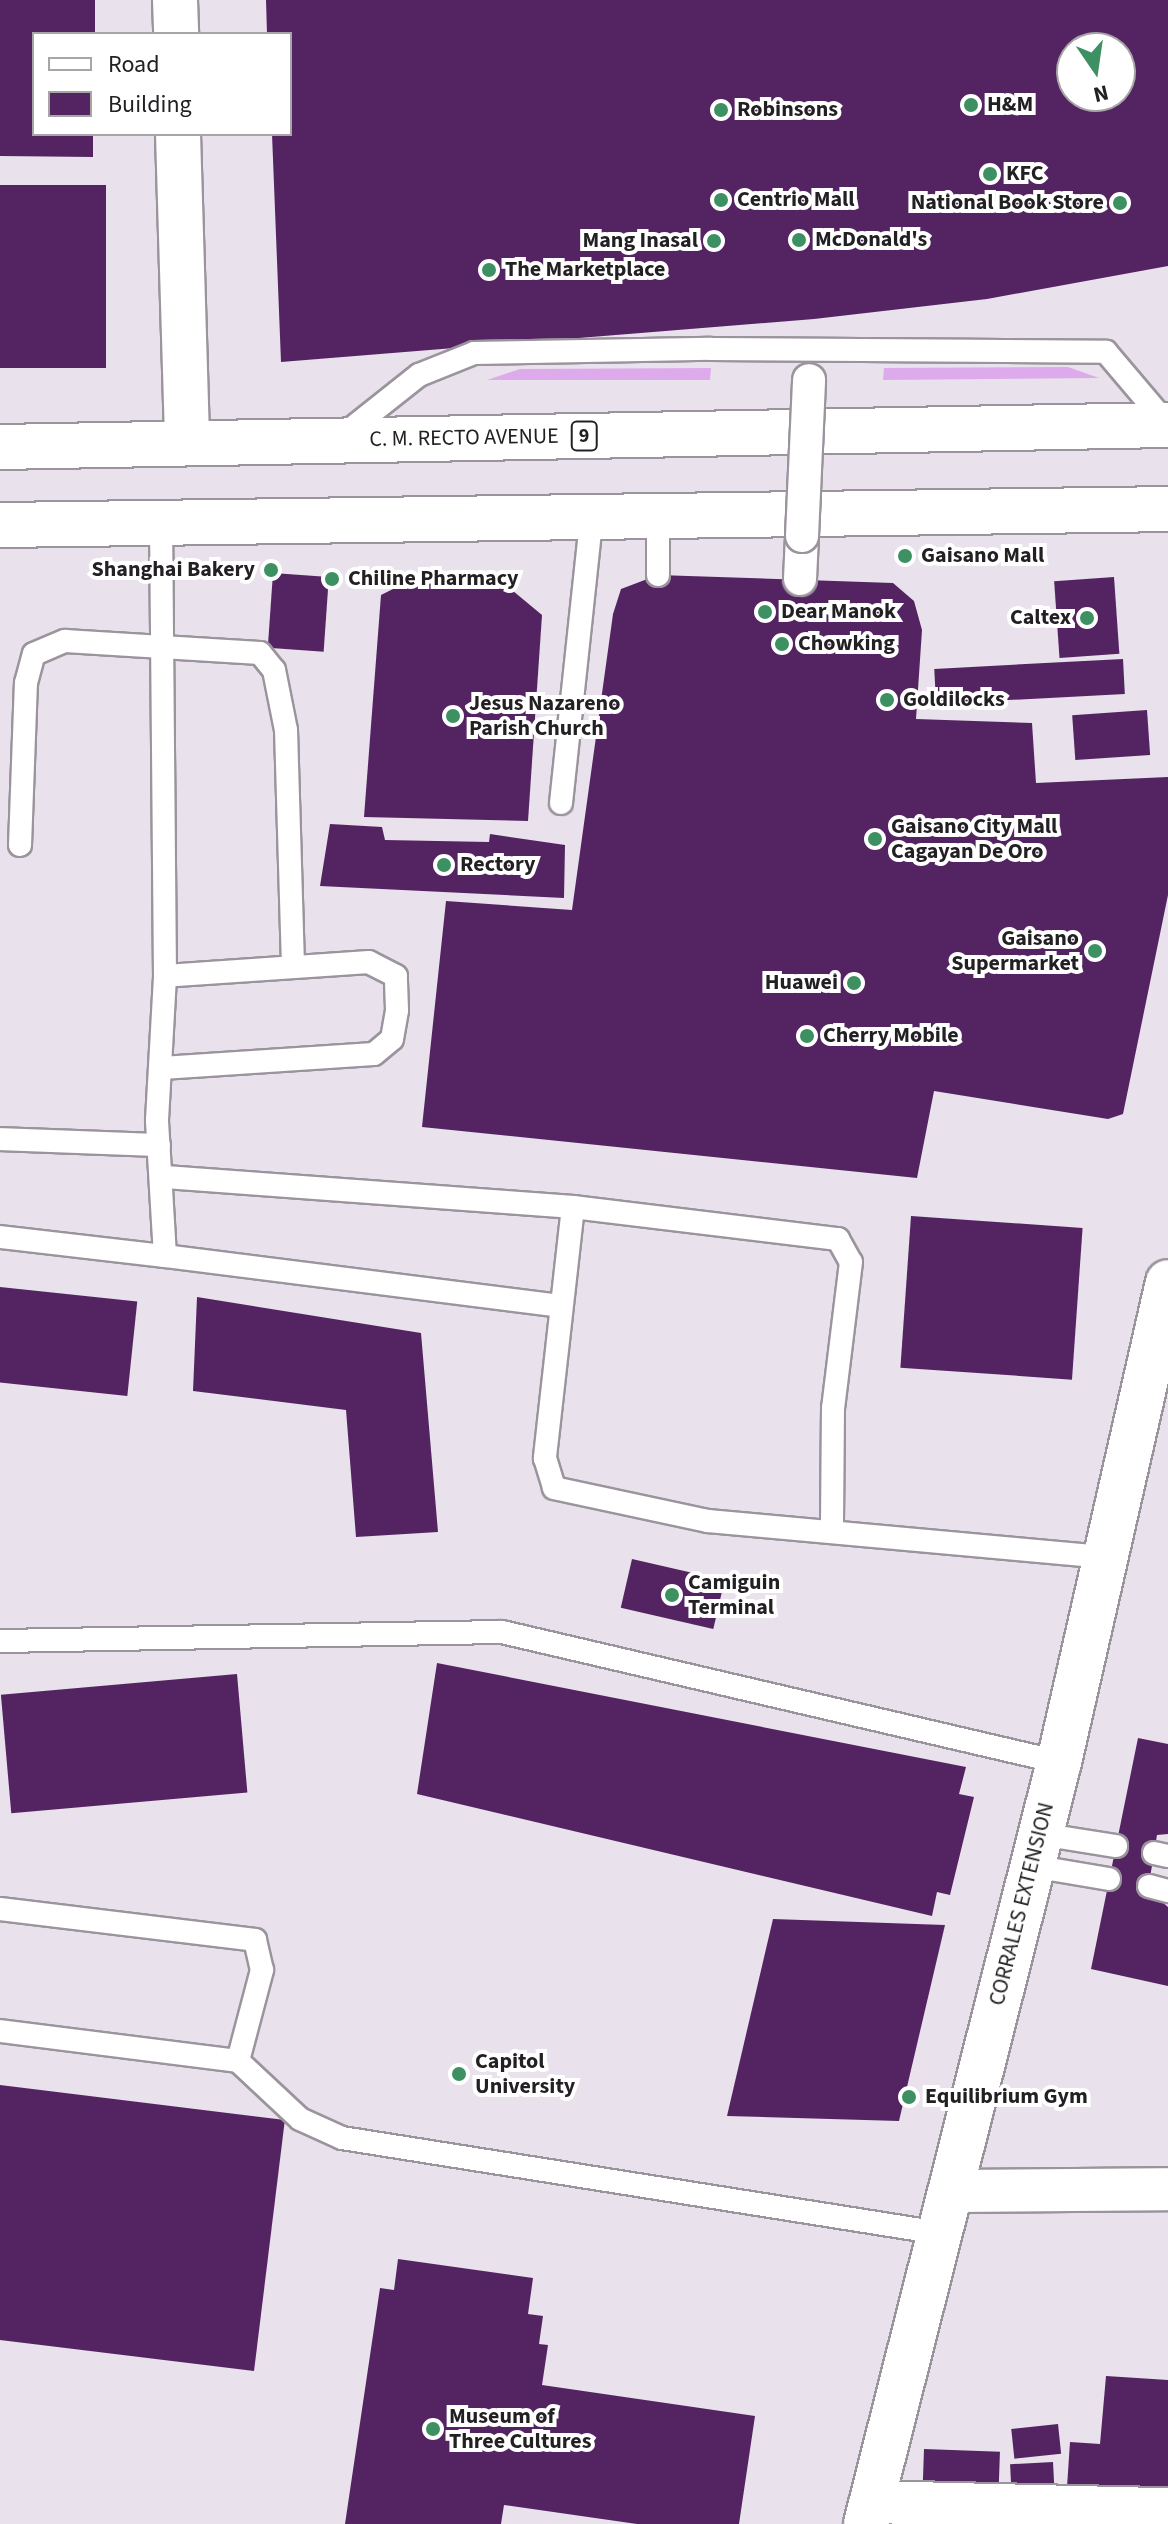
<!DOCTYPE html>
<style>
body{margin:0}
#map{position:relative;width:1168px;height:2524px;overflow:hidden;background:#e9e1eb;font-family:"Source Sans 3",sans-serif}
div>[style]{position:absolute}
.green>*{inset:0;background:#ddabeb}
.building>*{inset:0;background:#542462;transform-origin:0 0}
.roads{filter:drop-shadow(2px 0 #9b949d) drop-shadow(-2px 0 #9b949d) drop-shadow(0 2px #9b949d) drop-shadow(0 -2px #9b949d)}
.service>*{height:22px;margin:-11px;padding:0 11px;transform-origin:11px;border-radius:11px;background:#fff}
.pedestrian>*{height:32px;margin:-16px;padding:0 16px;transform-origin:16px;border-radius:16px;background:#fff}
.minor>*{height:42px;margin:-21px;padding:0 21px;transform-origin:21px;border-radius:21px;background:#fff}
.tertiary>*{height:44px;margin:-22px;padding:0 22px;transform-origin:22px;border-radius:22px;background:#fff}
.secondary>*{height:44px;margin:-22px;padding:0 22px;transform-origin:22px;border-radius:22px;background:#fff}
.trunk>*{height:44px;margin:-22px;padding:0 22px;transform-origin:22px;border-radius:22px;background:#fff}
.bridges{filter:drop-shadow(2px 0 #9b949d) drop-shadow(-2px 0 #9b949d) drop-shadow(0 2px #9b949d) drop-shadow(0 -2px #9b949d)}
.pedestrian-bridge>*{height:32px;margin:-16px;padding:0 16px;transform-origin:16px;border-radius:16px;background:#fff}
.dots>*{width:22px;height:22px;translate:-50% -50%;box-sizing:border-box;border:4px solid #fff;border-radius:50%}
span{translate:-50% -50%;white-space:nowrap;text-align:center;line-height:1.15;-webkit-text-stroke:8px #fff;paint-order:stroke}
.shield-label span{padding:2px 6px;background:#fff;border:2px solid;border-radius:6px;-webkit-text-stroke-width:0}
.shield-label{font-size:20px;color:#232024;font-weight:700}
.poi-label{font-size:22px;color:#232024;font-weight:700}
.left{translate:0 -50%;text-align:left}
.right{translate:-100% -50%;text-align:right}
.street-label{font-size:22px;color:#232024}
.legend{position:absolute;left:32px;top:32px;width:260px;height:104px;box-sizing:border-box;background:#fff;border:2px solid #a7a6a7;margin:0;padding:10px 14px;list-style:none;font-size:24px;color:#232024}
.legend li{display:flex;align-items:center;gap:16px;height:40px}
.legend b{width:40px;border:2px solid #a7a6a7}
.north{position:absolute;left:1056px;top:32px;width:80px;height:80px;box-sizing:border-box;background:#fff;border:2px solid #a7a6a7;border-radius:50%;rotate:167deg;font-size:22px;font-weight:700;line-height:32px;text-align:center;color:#232024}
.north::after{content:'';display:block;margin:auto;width:28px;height:36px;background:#3c9062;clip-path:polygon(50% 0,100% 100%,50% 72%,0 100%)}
</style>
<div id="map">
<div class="green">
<i style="clip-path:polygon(1068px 367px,1099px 378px,883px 380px,884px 368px)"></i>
<i style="clip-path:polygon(711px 368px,710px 380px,487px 380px,520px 369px)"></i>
</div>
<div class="building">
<i style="clip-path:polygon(0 0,95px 0,95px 34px,34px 34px,34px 134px,93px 134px,93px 157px,0 156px)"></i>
<i style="clip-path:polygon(evenodd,266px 0,1168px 0,1168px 266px,987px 299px,814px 319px,281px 362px,272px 134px,290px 134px,290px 34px,267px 34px,266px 0,1072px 48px,1120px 48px,1120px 96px,1072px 96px,1072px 48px)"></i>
<i style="left:106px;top:185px;width:183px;height:106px;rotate:90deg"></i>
<i style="left:273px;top:573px;width:56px;height:75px;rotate:4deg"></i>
<i style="clip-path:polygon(658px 575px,893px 583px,914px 601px,922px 630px,916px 719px,1032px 723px,1036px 783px,1168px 777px,1168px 895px,1123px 1114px,1108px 1119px,934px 1091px,917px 1178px,422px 1127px,446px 901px,572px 910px,613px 614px,621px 589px)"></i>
<i style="left:1114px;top:577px;width:77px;height:60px;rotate:86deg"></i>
<i style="clip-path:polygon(411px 580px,507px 586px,542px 615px,528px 821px,364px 817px,381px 595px)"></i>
<i style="left:1123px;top:659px;width:35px;height:189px;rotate:87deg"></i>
<i style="left:1147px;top:710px;width:45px;height:75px;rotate:86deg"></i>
<i style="clip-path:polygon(330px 824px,382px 827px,385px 840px,489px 842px,490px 834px,565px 845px,564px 898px,320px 886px)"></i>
<i style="left:911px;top:1216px;width:172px;height:152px;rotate:4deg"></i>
<i style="left:0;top:1287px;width:138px;height:95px;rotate:6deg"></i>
<i style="clip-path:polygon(197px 1297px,421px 1333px,438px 1532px,356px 1537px,346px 1410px,193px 1391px)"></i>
<i style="left:632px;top:1559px;width:95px;height:50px;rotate:13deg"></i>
<i style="clip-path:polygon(437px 1663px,966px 1767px,959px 1794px,974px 1797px,950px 1895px,937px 1892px,932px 1916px,417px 1794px)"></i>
<i style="left:237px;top:1674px;width:119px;height:237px;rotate:85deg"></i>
<i style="clip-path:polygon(1138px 1738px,1168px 1744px,1168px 1834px,1157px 1835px,1148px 1890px,1168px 1907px,1168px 1986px,1091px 1969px)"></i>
<i style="clip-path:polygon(773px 1919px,945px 1925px,899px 2121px,727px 2116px)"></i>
<i style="left:0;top:2085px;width:287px;height:253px;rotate:7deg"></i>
<i style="clip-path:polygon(398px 2259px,533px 2278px,528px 2314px,543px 2316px,539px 2344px,548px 2345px,542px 2385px,755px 2416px,739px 2524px,637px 2524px,504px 2505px,501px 2524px,345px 2524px,380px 2288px,394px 2290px)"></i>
<i style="clip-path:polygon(1106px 2376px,1168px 2380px,1168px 2494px,1067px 2487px,1070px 2442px,1100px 2444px)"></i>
<i style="left:1058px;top:2424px;width:30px;height:47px;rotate:84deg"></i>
<i style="left:924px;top:2449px;width:76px;height:47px;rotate:2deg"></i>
<i style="left:1053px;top:2462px;width:34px;height:43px;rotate:87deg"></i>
</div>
<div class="roads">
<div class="service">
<i style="left:342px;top:436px;width:98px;rotate:-38.4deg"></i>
<i style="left:419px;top:375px;width:59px;rotate:-21.8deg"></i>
<i style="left:474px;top:353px;width:237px;rotate:-1deg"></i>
<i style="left:711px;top:349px;width:395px;rotate:0.4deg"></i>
<i style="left:1106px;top:352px;width:96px;rotate:49.7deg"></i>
<i style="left:658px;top:514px;width:61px;rotate:90deg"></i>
<i style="left:561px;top:803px;width:290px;rotate:-83.9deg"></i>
<i style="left:20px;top:845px;width:162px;rotate:-87.9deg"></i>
<i style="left:26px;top:683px;width:30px;rotate:-75deg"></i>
<i style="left:34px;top:654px;width:34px;rotate:-23deg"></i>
<i style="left:65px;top:641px;width:195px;rotate:3.5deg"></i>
<i style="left:260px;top:653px;width:22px;rotate:51deg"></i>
<i style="left:274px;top:670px;width:61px;rotate:78.7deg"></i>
<i style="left:286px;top:730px;width:234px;rotate:88.3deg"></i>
<i style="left:162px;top:1068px;width:212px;rotate:-3.8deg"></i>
<i style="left:374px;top:1054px;width:23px;rotate:-40deg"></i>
<i style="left:392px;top:1039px;width:29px;rotate:-80deg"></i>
<i style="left:397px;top:1010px;width:34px;rotate:-92deg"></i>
<i style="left:396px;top:976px;width:30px;rotate:-153deg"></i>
<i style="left:369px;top:962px;width:204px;rotate:176.1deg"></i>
<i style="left:0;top:1139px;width:159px;rotate:2.2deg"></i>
<i style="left:166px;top:1177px;width:408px;rotate:4.2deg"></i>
<i style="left:573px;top:1207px;width:267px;rotate:6.9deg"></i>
<i style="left:838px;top:1239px;width:26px;rotate:61deg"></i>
<i style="left:851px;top:1262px;width:147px;rotate:97deg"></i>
<i style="left:833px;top:1408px;width:119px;rotate:90.5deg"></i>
<i style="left:573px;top:1207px;width:253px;rotate:96.4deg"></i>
<i style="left:545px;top:1458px;width:31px;rotate:73deg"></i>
<i style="left:554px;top:1488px;width:157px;rotate:12.1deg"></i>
<i style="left:708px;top:1521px;width:399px;rotate:5.2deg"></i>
<i style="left:0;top:1237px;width:166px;rotate:6.6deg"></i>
<i style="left:165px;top:1256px;width:136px;rotate:-93.4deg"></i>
<i style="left:157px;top:1120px;width:144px;rotate:-86.8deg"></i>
<i style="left:165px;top:976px;width:454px;rotate:-90.5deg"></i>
<i style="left:165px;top:1256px;width:399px;rotate:7.2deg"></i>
<i style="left:0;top:1641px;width:502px;rotate:-1.03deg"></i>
<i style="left:502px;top:1632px;width:572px;rotate:13.14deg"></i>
<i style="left:1040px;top:1834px;width:77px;rotate:9deg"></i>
<i style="left:1154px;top:1853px;width:14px;rotate:12deg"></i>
<i style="left:1032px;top:1866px;width:78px;rotate:9.6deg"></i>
<i style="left:1149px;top:1886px;width:20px;rotate:15deg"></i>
<i style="left:0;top:1909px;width:257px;rotate:6.9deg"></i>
<i style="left:255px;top:1940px;width:31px;rotate:77deg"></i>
<i style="left:262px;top:1970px;width:94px;rotate:104.8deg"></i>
<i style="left:0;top:2031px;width:240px;rotate:7.2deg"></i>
<i style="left:238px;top:2061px;width:85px;rotate:43.1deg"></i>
<i style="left:300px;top:2119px;width:46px;rotate:24.3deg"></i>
<i style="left:342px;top:2138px;width:605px;rotate:9.03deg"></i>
</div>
<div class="pedestrian">
<i style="left:800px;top:579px;width:43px;rotate:-87.3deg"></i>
</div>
<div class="minor">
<i style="left:950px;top:2191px;width:218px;rotate:-0.5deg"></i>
<i style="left:871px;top:2502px;width:297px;rotate:1.4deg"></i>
</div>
<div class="tertiary">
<i style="left:175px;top:0;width:34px;rotate:88deg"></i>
<i style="left:178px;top:134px;width:309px;rotate:88.3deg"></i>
</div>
<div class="secondary">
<i style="left:866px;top:2524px;width:786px;rotate:-75.79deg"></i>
<i style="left:1059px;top:1762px;width:492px;rotate:-77.2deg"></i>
</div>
<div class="trunk">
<i style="left:0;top:447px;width:1168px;rotate:-1.08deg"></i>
<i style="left:0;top:525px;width:1168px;rotate:-0.78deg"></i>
</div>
</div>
<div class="bridges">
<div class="pedestrian-bridge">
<i style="left:802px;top:536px;width:156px;rotate:-87.4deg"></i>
</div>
</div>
<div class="dots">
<i style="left:971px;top:105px;background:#3c9062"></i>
<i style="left:721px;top:110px;background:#3c9062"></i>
<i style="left:990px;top:174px;background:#3c9062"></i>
<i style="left:721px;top:200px;background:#3c9062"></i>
<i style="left:1120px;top:203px;background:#3c9062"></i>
<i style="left:799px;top:240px;background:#3c9062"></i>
<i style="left:714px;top:241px;background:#3c9062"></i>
<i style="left:489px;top:270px;background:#3c9062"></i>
<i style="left:905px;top:556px;background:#3c9062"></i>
<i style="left:271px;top:570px;background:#3c9062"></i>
<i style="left:332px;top:579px;background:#3c9062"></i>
<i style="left:765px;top:612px;background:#3c9062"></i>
<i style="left:1087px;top:618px;background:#3c9062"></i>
<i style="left:782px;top:644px;background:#3c9062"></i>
<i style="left:887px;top:700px;background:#3c9062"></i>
<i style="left:453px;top:716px;background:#3c9062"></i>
<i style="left:875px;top:839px;background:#3c9062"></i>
<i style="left:444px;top:865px;background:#3c9062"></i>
<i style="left:1095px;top:951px;background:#3c9062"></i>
<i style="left:854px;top:983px;background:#3c9062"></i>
<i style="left:807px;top:1036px;background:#3c9062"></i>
<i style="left:672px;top:1595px;background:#3c9062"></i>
<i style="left:459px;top:2074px;background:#3c9062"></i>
<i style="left:909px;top:2097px;background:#3c9062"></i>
<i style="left:433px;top:2429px;background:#3c9062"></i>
</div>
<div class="shield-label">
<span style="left:584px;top:436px">9</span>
</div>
<div class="poi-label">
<span class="left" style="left:987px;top:105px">H&amp;M</span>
<span class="left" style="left:737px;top:110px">Robinsons</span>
<span class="left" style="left:1006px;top:174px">KFC</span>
<span class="left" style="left:737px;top:200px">Centrio Mall</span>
<span class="right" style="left:1104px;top:203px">National Book Store</span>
<span class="left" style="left:815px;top:240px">McDonald's</span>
<span class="right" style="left:698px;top:241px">Mang Inasal</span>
<span class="left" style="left:505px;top:270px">The Marketplace</span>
<span class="left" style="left:921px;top:556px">Gaisano Mall</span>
<span class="right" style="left:255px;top:570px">Shanghai Bakery</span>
<span class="left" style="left:348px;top:579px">Chiline Pharmacy</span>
<span class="left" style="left:781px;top:612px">Dear Manok</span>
<span class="right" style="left:1071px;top:618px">Caltex</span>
<span class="left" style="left:798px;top:644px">Chowking</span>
<span class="left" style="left:903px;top:700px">Goldilocks</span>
<span class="left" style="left:469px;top:716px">Jesus Nazareno<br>Parish Church</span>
<span class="left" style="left:891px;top:839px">Gaisano City Mall<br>Cagayan De Oro</span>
<span class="left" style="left:460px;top:865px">Rectory</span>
<span class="right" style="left:1079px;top:951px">Gaisano<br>Supermarket</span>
<span class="right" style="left:838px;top:983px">Huawei</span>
<span class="left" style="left:823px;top:1036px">Cherry Mobile</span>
<span class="left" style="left:688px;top:1595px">Camiguin<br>Terminal</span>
<span class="left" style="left:475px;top:2074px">Capitol<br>University</span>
<span class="left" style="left:925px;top:2097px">Equilibrium Gym</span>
<span class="left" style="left:449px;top:2429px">Museum of<br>Three Cultures</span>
</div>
<div class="street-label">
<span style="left:464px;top:438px;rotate:-1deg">C. M. RECTO AVENUE</span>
<span style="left:1022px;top:1904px;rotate:-76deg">CORRALES EXTENSION</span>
</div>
<ul class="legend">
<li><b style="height:10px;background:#fff"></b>Road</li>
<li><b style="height:22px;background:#542462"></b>Building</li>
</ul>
<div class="north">N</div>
</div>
